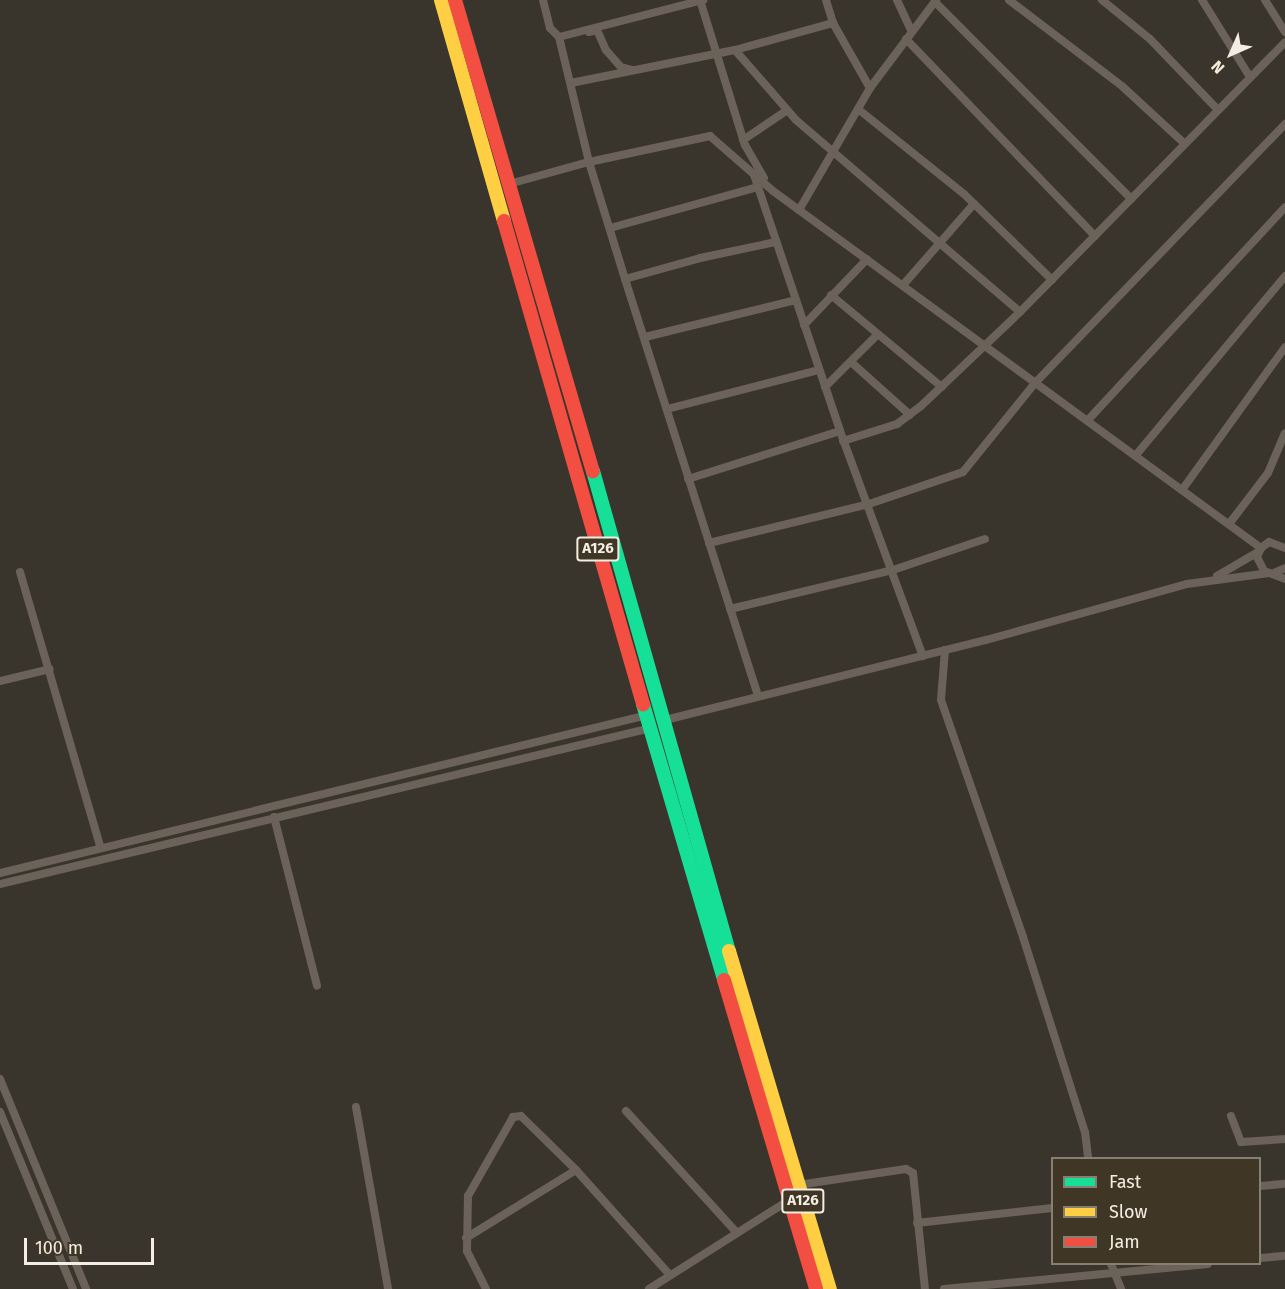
<!DOCTYPE html>
<style>
body{margin:0}
#map{position:relative;width:1285px;height:1289px;overflow:hidden;background:#3a352c;font-family:"Fira Sans",sans-serif}
div>[style]{position:absolute}
.street>*{height:8px;margin:-4px;padding:0 4px;transform-origin:4px;border-radius:4px;background:#6b625a}
.fast>*{height:14px;margin:-7px;padding:0 7px;transform-origin:7px;border-radius:7px;background:#16e098}
.slow>*{height:14px;margin:-7px;padding:0 7px;transform-origin:7px;border-radius:7px;background:#ffcf43}
.jam>*{height:14px;margin:-7px;padding:0 7px;transform-origin:7px;border-radius:7px;background:#f24e42}
span{translate:-50% -50%;white-space:nowrap;text-align:center;line-height:1.15;-webkit-text-stroke:6px #403626;paint-order:stroke}
.shield-label span{padding:2px 4px;background:#403626;border:2px solid;border-radius:4px;-webkit-text-stroke-width:0}
.shield-label{font-size:15px;color:#f3ede3;font-weight:700}
.legend{position:absolute;left:1051px;top:1157px;width:210px;height:108px;box-sizing:border-box;background:#403626;border:2px solid #887f72;margin:0;padding:8px 10px;list-style:none;font-size:18px;color:#f3ede3}
.legend li{display:flex;align-items:center;gap:12px;height:30px}
.legend b{width:30px;border:2px solid #887f72}
.north{position:absolute;left:1201px;top:24px;width:60px;height:60px;-webkit-text-stroke:4px #403626;paint-order:stroke;rotate:225deg;font-size:16px;font-weight:700;line-height:24px;text-align:center;color:#f3ede3}
.north::after{content:'';display:block;margin:auto;width:21px;height:27px;background:#f3ede3;clip-path:polygon(50% 0,100% 100%,50% 72%,0 100%)}
.scale{position:absolute;left:24px;top:1238px;width:130px;height:27px;box-sizing:border-box;border:3px solid #f3ede3;border-top:0;padding-left:8px;font-size:18px;line-height:21px;white-space:nowrap;color:#f3ede3;-webkit-text-stroke:4px #403626;paint-order:stroke}
</style>
<div id="map">
<div class="street">
<i style="left:543px;top:0;width:29px;rotate:76deg"></i>
<i style="left:550px;top:28px;width:13px;rotate:45deg"></i>
<i style="left:559px;top:37px;width:129px;rotate:76.5deg"></i>
<i style="left:589px;top:162px;width:122px;rotate:72.9deg"></i>
<i style="left:625px;top:279px;width:437px;rotate:72.3deg"></i>
<i style="left:700px;top:0;width:152px;rotate:72.8deg"></i>
<i style="left:745px;top:145px;width:38px;rotate:60deg"></i>
<i style="left:826px;top:0;width:24px;rotate:73deg"></i>
<i style="left:833px;top:23px;width:75px;rotate:60.4deg"></i>
<i style="left:897px;top:0;width:35px;rotate:65deg"></i>
<i style="left:1009px;top:0;width:143px;rotate:37.3deg"></i>
<i style="left:1123px;top:87px;width:84px;rotate:42.6deg"></i>
<i style="left:1102px;top:0;width:62px;rotate:39.1deg"></i>
<i style="left:1150px;top:39px;width:98px;rotate:46.2deg"></i>
<i style="left:1202px;top:0;width:91px;rotate:58.1deg"></i>
<i style="left:1265px;top:0;width:38px;rotate:58deg"></i>
<i style="left:935px;top:2px;width:278px;rotate:45.1deg"></i>
<i style="left:589px;top:32px;width:8px;rotate:-14deg"></i>
<i style="left:597px;top:30px;width:22px;rotate:66deg"></i>
<i style="left:606px;top:50px;width:23px;rotate:49deg"></i>
<i style="left:621px;top:67px;width:11px;rotate:15deg"></i>
<i style="left:559px;top:37px;width:149px;rotate:-14.4deg"></i>
<i style="left:906px;top:39px;width:273px;rotate:46.2deg"></i>
<i style="left:735px;top:50px;width:93px;rotate:48.9deg"></i>
<i style="left:796px;top:120px;width:295px;rotate:40.6deg"></i>
<i style="left:571px;top:83px;width:167px;rotate:-11.4deg"></i>
<i style="left:735px;top:50px;width:102px;rotate:-15.4deg"></i>
<i style="left:858px;top:109px;width:136px;rotate:38.7deg"></i>
<i style="left:964px;top:194px;width:123px;rotate:44.3deg"></i>
<i style="left:743px;top:140px;width:52px;rotate:-34deg"></i>
<i style="left:754px;top:175px;width:270px;rotate:71.4deg"></i>
<i style="left:840px;top:431px;width:240px;rotate:69.8deg"></i>
<i style="left:509px;top:184px;width:83px;rotate:-15.4deg"></i>
<i style="left:589px;top:162px;width:124px;rotate:-12.1deg"></i>
<i style="left:710px;top:136px;width:84px;rotate:41.1deg"></i>
<i style="left:773px;top:191px;width:605px;rotate:36.19deg"></i>
<i style="left:799px;top:210px;width:141px;rotate:-59.8deg"></i>
<i style="left:870px;top:88px;width:110px;rotate:-53.1deg"></i>
<i style="left:610px;top:228px;width:154px;rotate:-15.5deg"></i>
<i style="left:625px;top:279px;width:78px;rotate:-15.6deg"></i>
<i style="left:700px;top:258px;width:78px;rotate:-11.9deg"></i>
<i style="left:903px;top:285px;width:108px;rotate:-48.8deg"></i>
<i style="left:831px;top:295px;width:144px;rotate:39.7deg"></i>
<i style="left:804px;top:325px;width:91px;rotate:-46.3deg"></i>
<i style="left:645px;top:337px;width:155px;rotate:-13.8deg"></i>
<i style="left:851px;top:362px;width:79px;rotate:41.9deg"></i>
<i style="left:825px;top:387px;width:74px;rotate:-45deg"></i>
<i style="left:667px;top:409px;width:157px;rotate:-14.4deg"></i>
<i style="left:1088px;top:420px;width:290px;rotate:-47.2deg"></i>
<i style="left:843px;top:441px;width:57px;rotate:-17.5deg"></i>
<i style="left:897px;top:424px;width:30px;rotate:-37deg"></i>
<i style="left:921px;top:406px;width:137px;rotate:-43.5deg"></i>
<i style="left:1020px;top:312px;width:378px;rotate:-45.5deg"></i>
<i style="left:1136px;top:455px;width:233px;rotate:-50.2deg"></i>
<i style="left:688px;top:479px;width:159px;rotate:-17.5deg"></i>
<i style="left:1182px;top:490px;width:176px;rotate:-54.2deg"></i>
<i style="left:1229px;top:524px;width:64px;rotate:-52.6deg"></i>
<i style="left:1268px;top:473px;width:43px;rotate:-67deg"></i>
<i style="left:709px;top:543px;width:165px;rotate:-13.7deg"></i>
<i style="left:869px;top:504px;width:99px;rotate:-18.8deg"></i>
<i style="left:963px;top:472px;width:116px;rotate:-51deg"></i>
<i style="left:1036px;top:382px;width:359px;rotate:-46deg"></i>
<i style="left:1285px;top:548px;width:17px;rotate:-159deg"></i>
<i style="left:1269px;top:542px;width:10px;rotate:143deg"></i>
<i style="left:1261px;top:548px;width:10px;rotate:114deg"></i>
<i style="left:1257px;top:557px;width:16px;rotate:63deg"></i>
<i style="left:1264px;top:571px;width:22px;rotate:21deg"></i>
<i style="left:20px;top:572px;width:285px;rotate:73.7deg"></i>
<i style="left:1274px;top:573px;width:12px;rotate:-24deg"></i>
<i style="left:1217px;top:576px;width:48px;rotate:-30.3deg"></i>
<i style="left:730px;top:609px;width:168px;rotate:-13.5deg"></i>
<i style="left:893px;top:570px;width:97px;rotate:-18.6deg"></i>
<i style="left:945px;top:650px;width:50px;rotate:94.6deg"></i>
<i style="left:941px;top:700px;width:251px;rotate:70.9deg"></i>
<i style="left:1023px;top:937px;width:205px;rotate:72.4deg"></i>
<i style="left:1085px;top:1132px;width:26px;rotate:83deg"></i>
<i style="left:0;top:681px;width:51px;rotate:-13.5deg"></i>
<i style="left:665px;top:720px;width:331px;rotate:-14deg"></i>
<i style="left:986px;top:640px;width:209px;rotate:-15.6deg"></i>
<i style="left:1187px;top:584px;width:83px;rotate:-7.6deg"></i>
<i style="left:274px;top:817px;width:174px;rotate:75.7deg"></i>
<i style="left:0;top:873px;width:666px;rotate:-13.72deg"></i>
<i style="left:0;top:884px;width:669px;rotate:-13.48deg"></i>
<i style="left:0;top:1079px;width:227px;rotate:67.7deg"></i>
<i style="left:356px;top:1107px;width:185px;rotate:80deg"></i>
<i style="left:626px;top:1111px;width:165px;rotate:47.7deg"></i>
<i style="left:0;top:1112px;width:191px;rotate:67.6deg"></i>
<i style="left:1231px;top:1116px;width:28px;rotate:69deg"></i>
<i style="left:1241px;top:1142px;width:44px;rotate:-3.9deg"></i>
<i style="left:798px;top:1185px;width:109px;rotate:-8.4deg"></i>
<i style="left:906px;top:1169px;width:8px;rotate:30deg"></i>
<i style="left:913px;top:1173px;width:117px;rotate:84.1deg"></i>
<i style="left:1260px;top:1186px;width:25px;rotate:-5deg"></i>
<i style="left:917px;top:1223px;width:136px;rotate:-6.3deg"></i>
<i style="left:466px;top:1238px;width:129px;rotate:-31.7deg"></i>
<i style="left:576px;top:1170px;width:141px;rotate:48.2deg"></i>
<i style="left:1260px;top:1258px;width:25px;rotate:-5deg"></i>
<i style="left:1111px;top:1264px;width:27px;rotate:68deg"></i>
<i style="left:486px;top:1289px;width:42px;rotate:-116.6deg"></i>
<i style="left:467px;top:1251px;width:55px;rotate:-89deg"></i>
<i style="left:468px;top:1196px;width:91px;rotate:-60.3deg"></i>
<i style="left:513px;top:1117px;width:8px;rotate:-7deg"></i>
<i style="left:521px;top:1116px;width:77px;rotate:44.5deg"></i>
<i style="left:649px;top:1289px;width:166px;rotate:-32.4deg"></i>
<i style="left:944px;top:1289px;width:265px;rotate:-5.4deg"></i>
</div>
<div class="fast">
<i style="left:593px;top:471px;width:499px;rotate:74.2deg"></i>
<i style="left:643px;top:704px;width:288px;rotate:73.6deg"></i>
</div>
<div class="slow">
<i style="left:441px;top:0;width:230px;rotate:74.1deg"></i>
<i style="left:729px;top:951px;width:353px;rotate:73.4deg"></i>
</div>
<div class="jam">
<i style="left:455px;top:0;width:491px;rotate:73.7deg"></i>
<i style="left:504px;top:221px;width:503px;rotate:73.94deg"></i>
<i style="left:724px;top:980px;width:322px;rotate:73.4deg"></i>
</div>
<div class="shield-label">
<span style="left:598px;top:549px">A126</span>
<span style="left:803px;top:1201px">A126</span>
</div>
<ul class="legend">
<li><b style="height:8px;background:#16e098"></b>Fast</li>
<li><b style="height:8px;background:#ffcf43"></b>Slow</li>
<li><b style="height:8px;background:#f24e42"></b>Jam</li>
</ul>
<div class="north">N</div>
<div class="scale">100 m</div>
</div>
